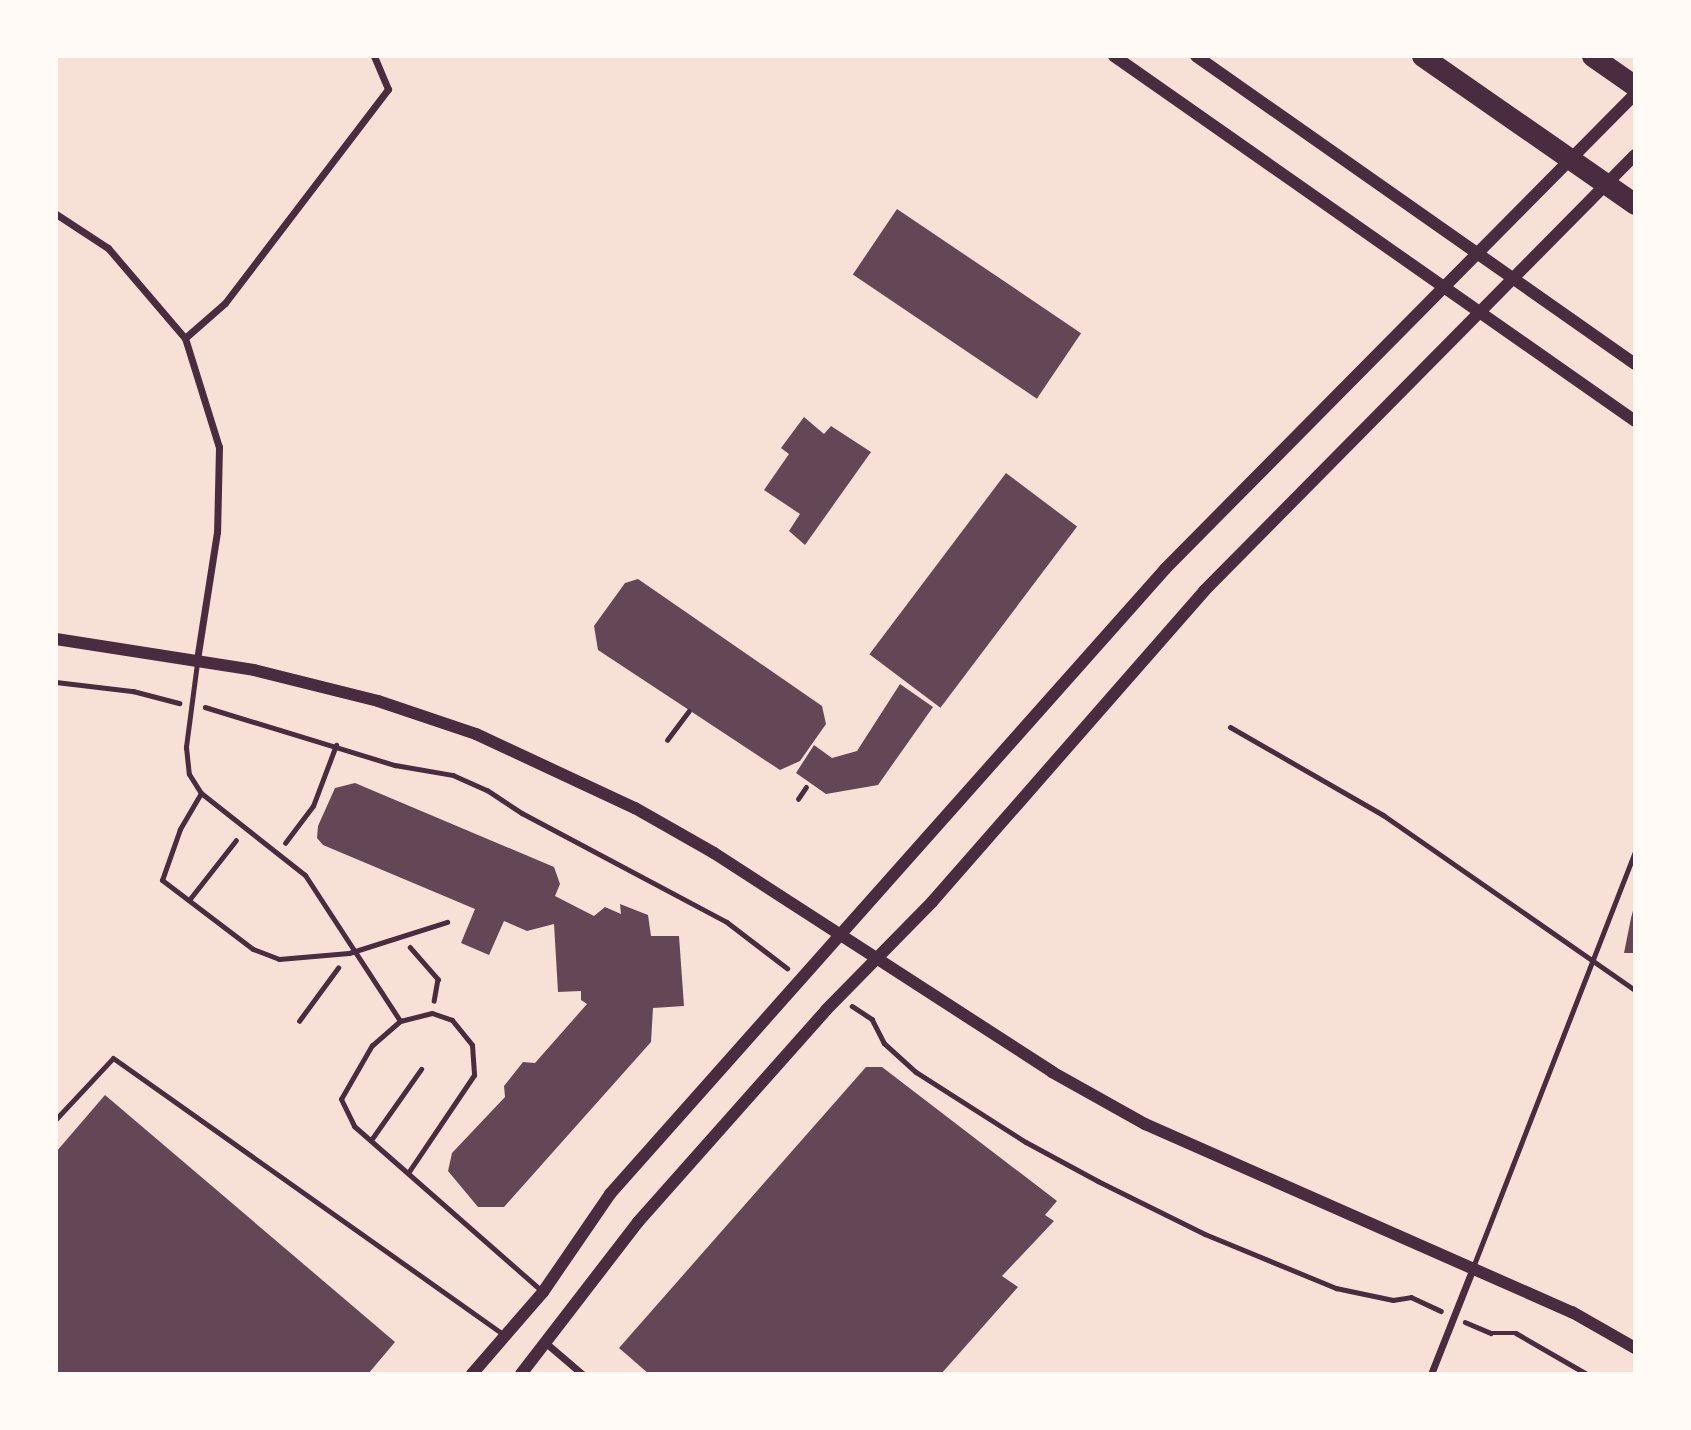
<!DOCTYPE html>
<style>
body{margin:0}
#map{position:relative;width:1691px;height:1430px;overflow:hidden;background:#f7e1d7;font-family:"Roboto Serif",serif}
div>[style]{position:absolute}
.building>*{inset:0;background:#644757;transform-origin:0 0}
.path>*{height:4.5px;margin:-2.25px;padding:0 2.25px;transform-origin:2.25px;border-radius:2.25px;background:#4a2c40}
.service>*{height:5px;margin:-2.5px;padding:0 2.5px;transform-origin:2.5px;border-radius:2.5px;background:#4a2c40}
.minor>*{height:7px;margin:-3.5px;padding:0 3.5px;transform-origin:3.5px;border-radius:3.5px;background:#4a2c40}
.tertiary>*{height:12px;margin:-6px;padding:0 6px;transform-origin:6px;border-radius:6px;background:#4a2c40}
.motorway>*{height:21px;margin:-10.5px;padding:0 10.5px;transform-origin:10.5px;border-radius:10.5px;background:#4a2c40}
span{translate:-50% -50%;white-space:nowrap;text-align:center;line-height:1.15;-webkit-text-stroke:7px #fffaf5;paint-order:stroke}
.frame{position:absolute;inset:0;border:58px solid #fffaf5;pointer-events:none}
</style>
<div id="map">
<div class="building">
<i style="left:897px;top:209px;width:222px;height:79px;rotate:34deg"></i>
<i style="clip-path:polygon(804px 417px,824px 434px,831px 426px,871px 452px,805px 545px,789px 531px,800px 514px,764px 490px,789px 454px,781px 448px)"></i>
<i style="left:1006px;top:473px;width:89px;height:227px;rotate:37deg"></i>
<i style="clip-path:polygon(638px 579px,822px 706px,826px 724px,800px 761px,780px 770px,598px 650px,594px 626px,625px 583px)"></i>
<i style="clip-path:polygon(900px 684px,933px 707px,878px 785px,826px 794px,796px 773px,814px 745px,832px 758px,857px 751px)"></i>
<i style="clip-path:polygon(355px 783px,554px 867px,560px 884px,555px 896px,594px 916px,605px 907px,621px 914px,620px 904px,648px 915px,651px 936px,679px 936px,684px 1006px,653px 1008px,651px 1042px,504px 1207px,478px 1207px,448px 1171px,452px 1153px,505px 1097px,504px 1086px,523px 1062px,535px 1063px,587px 1004px,581px 1000px,581px 991px,558px 992px,554px 924px,527px 931px,504px 921px,489px 955px,461px 943px,475px 909px,323px 845px,317px 838px,318px 826px,335px 788px)"></i>
<i style="clip-path:polygon(1634px 907px,1635px 953px,1624px 953px,1631px 918px)"></i>
<i style="clip-path:polygon(866px 1067px,882px 1067px,1057px 1201px,1045px 1215px,1054px 1221px,1002px 1276px,1018px 1287px,941px 1374px,649px 1374px,619px 1348px)"></i>
<i style="clip-path:polygon(105px 1095px,395px 1342px,368px 1374px,56px 1374px,56px 1152px)"></i>
</div>
<div class="path">
<i style="left:56px;top:682px;width:78px;rotate:6.7deg"></i>
<i style="left:133px;top:691px;width:48px;rotate:14.6deg"></i>
<i style="left:205px;top:707px;width:199px;rotate:17deg"></i>
<i style="left:395px;top:765px;width:59px;rotate:9.8deg"></i>
<i style="left:453px;top:775px;width:37px;rotate:24deg"></i>
<i style="left:487px;top:790px;width:42px;rotate:33.3deg"></i>
<i style="left:522px;top:813px;width:232px;rotate:28deg"></i>
<i style="left:727px;top:922px;width:76px;rotate:37.5deg"></i>
<i style="left:667px;top:740px;width:36px;rotate:-53deg"></i>
<i style="left:798px;top:799px;width:14px;rotate:-56deg"></i>
<i style="left:285px;top:843px;width:46px;rotate:-52.9deg"></i>
<i style="left:313px;top:806px;width:65px;rotate:-69.3deg"></i>
<i style="left:410px;top:947px;width:43px;rotate:48.8deg"></i>
<i style="left:438px;top:979px;width:22px;rotate:100deg"></i>
<i style="left:852px;top:1006px;width:24px;rotate:33deg"></i>
<i style="left:872px;top:1019px;width:27px;rotate:63deg"></i>
<i style="left:884px;top:1043px;width:43px;rotate:42.2deg"></i>
<i style="left:916px;top:1072px;width:130px;rotate:32.5deg"></i>
<i style="left:1026px;top:1142px;width:82px;rotate:28.4deg"></i>
<i style="left:1098px;top:1181px;width:119px;rotate:26.4deg"></i>
<i style="left:1205px;top:1234px;width:142px;rotate:22.4deg"></i>
<i style="left:1336px;top:1288px;width:58px;rotate:11.9deg"></i>
<i style="left:1393px;top:1300px;width:18px;rotate:-9deg"></i>
<i style="left:1411px;top:1297px;width:33px;rotate:25deg"></i>
<i style="left:299px;top:1021px;width:66px;rotate:-53.7deg"></i>
<i style="left:1465px;top:1322px;width:28px;rotate:23deg"></i>
<i style="left:1491px;top:1333px;width:25px"></i>
<i style="left:1516px;top:1333px;width:82px;rotate:30deg"></i>
</div>
<div class="service">
<i style="left:197px;top:663px;width:85px;rotate:97.5deg"></i>
<i style="left:186px;top:747px;width:27px;rotate:84deg"></i>
<i style="left:189px;top:774px;width:22px;rotate:58deg"></i>
<i style="left:201px;top:793px;width:132px;rotate:38.3deg"></i>
<i style="left:305px;top:875px;width:174px;rotate:56.9deg"></i>
<i style="left:400px;top:1021px;width:33px;rotate:-14deg"></i>
<i style="left:432px;top:1013px;width:21px;rotate:19deg"></i>
<i style="left:452px;top:1020px;width:32px;rotate:51deg"></i>
<i style="left:472px;top:1045px;width:30px;rotate:86deg"></i>
<i style="left:474px;top:1075px;width:118px;rotate:124deg"></i>
<i style="left:1230px;top:727px;width:177px;rotate:29.9deg"></i>
<i style="left:1383px;top:815px;width:307px;rotate:34.8deg"></i>
<i style="left:201px;top:793px;width:42px;rotate:120.3deg"></i>
<i style="left:180px;top:829px;width:54px;rotate:109.4deg"></i>
<i style="left:162px;top:880px;width:114px;rotate:37.2deg"></i>
<i style="left:253px;top:949px;width:28px;rotate:21deg"></i>
<i style="left:279px;top:959px;width:70px;rotate:-4.9deg"></i>
<i style="left:349px;top:953px;width:103px;rotate:-17.6deg"></i>
<i style="left:189px;top:900px;width:76px;rotate:-51.9deg"></i>
<i style="left:400px;top:1021px;width:37px;rotate:139deg"></i>
<i style="left:372px;top:1045px;width:62px;rotate:119.9deg"></i>
<i style="left:341px;top:1099px;width:30px;rotate:64deg"></i>
<i style="left:354px;top:1126px;width:250px;rotate:41.3deg"></i>
<i style="left:56px;top:1119px;width:83px;rotate:-46.9deg"></i>
<i style="left:113px;top:1058px;width:481px;rotate:35.3deg"></i>
<i style="left:371px;top:1140px;width:87px;rotate:-54.8deg"></i>
<i style="left:1473px;top:1267px;width:445px;rotate:-68.7deg"></i>
</div>
<div class="minor">
<i style="left:56px;top:214px;width:62px;rotate:33.2deg"></i>
<i style="left:108px;top:248px;width:118px;rotate:49.5deg"></i>
<i style="left:185px;top:338px;width:114px;rotate:72.7deg"></i>
<i style="left:219px;top:447px;width:85px;rotate:91.3deg"></i>
<i style="left:217px;top:532px;width:129px;rotate:98.9deg"></i>
<i style="left:185px;top:338px;width:53px;rotate:-41.2deg"></i>
<i style="left:225px;top:303px;width:269px;rotate:-52.7deg"></i>
<i style="left:388px;top:89px;width:36px;rotate:-113deg"></i>
<i style="left:547px;top:1344px;width:46px;rotate:40.6deg"></i>
<i style="left:1431px;top:1374px;width:114px;rotate:-68.4deg"></i>
</div>
<div class="tertiary">
<i style="left:1114px;top:56px;width:636px;rotate:35.01deg"></i>
<i style="left:1196px;top:56px;width:536px;rotate:35.05deg"></i>
<i style="left:56px;top:639px;width:200px;rotate:8.9deg"></i>
<i style="left:254px;top:670px;width:128px;rotate:14deg"></i>
<i style="left:378px;top:701px;width:103px;rotate:18.6deg"></i>
<i style="left:476px;top:734px;width:175px;rotate:25deg"></i>
<i style="left:635px;top:808px;width:91px;rotate:29.7deg"></i>
<i style="left:714px;top:853px;width:403px;rotate:32.9deg"></i>
<i style="left:1052px;top:1072px;width:107px;rotate:29.2deg"></i>
<i style="left:1145px;top:1124px;width:467px;rotate:23.8deg"></i>
<i style="left:1572px;top:1312px;width:73px;rotate:29.7deg"></i>
<i style="left:472px;top:1374px;width:108px;rotate:-49.1deg"></i>
<i style="left:543px;top:1292px;width:119px;rotate:-55.6deg"></i>
<i style="left:610px;top:1194px;width:836px;rotate:-48.39deg"></i>
<i style="left:1165px;top:569px;width:668px;rotate:-45.3deg"></i>
<i style="left:521px;top:1374px;width:192px;rotate:-52.4deg"></i>
<i style="left:638px;top:1222px;width:283px;rotate:-48.4deg"></i>
<i style="left:826px;top:1010px;width:151px;rotate:-45.5deg"></i>
<i style="left:932px;top:902px;width:413px;rotate:-48.8deg"></i>
<i style="left:1204px;top:591px;width:613px;rotate:-45.33deg"></i>
</div>
<div class="motorway">
<i style="left:1422px;top:56px;width:259px;rotate:34.8deg"></i>
<i style="left:1592px;top:56px;width:52px;rotate:34.9deg"></i>
</div>
<div class="frame"></div>
</div>
